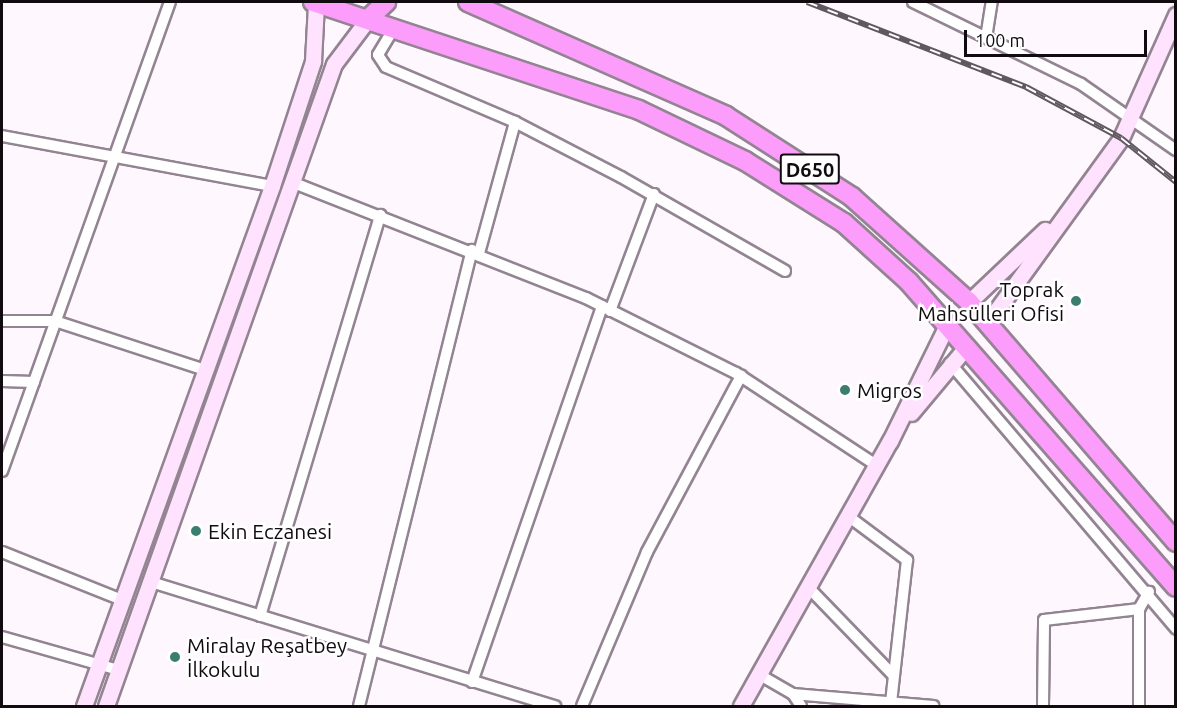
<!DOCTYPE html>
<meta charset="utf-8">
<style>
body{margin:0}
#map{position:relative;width:1177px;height:708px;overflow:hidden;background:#fef7fe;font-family:Ubuntu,sans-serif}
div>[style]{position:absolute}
.roads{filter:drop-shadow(2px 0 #938492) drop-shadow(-2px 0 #938492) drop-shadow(0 2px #938492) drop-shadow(0 -2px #938492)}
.street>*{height:10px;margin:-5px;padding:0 5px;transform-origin:5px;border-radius:5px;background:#fff}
.secondary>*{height:15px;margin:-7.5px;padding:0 7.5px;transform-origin:7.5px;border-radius:7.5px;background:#fee2fe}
.highway>*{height:18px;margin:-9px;padding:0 9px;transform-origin:9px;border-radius:9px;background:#fd9dfb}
.rail>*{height:6px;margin-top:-3px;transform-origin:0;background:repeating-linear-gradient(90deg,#fff 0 11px,#5f595f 0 22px);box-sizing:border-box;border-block:2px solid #5f595f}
.dots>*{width:16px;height:16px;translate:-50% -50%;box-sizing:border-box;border:3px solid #fff;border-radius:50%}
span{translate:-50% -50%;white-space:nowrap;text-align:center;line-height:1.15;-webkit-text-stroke:5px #fff;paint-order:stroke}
.shield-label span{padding:2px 4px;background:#fff;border:2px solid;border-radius:4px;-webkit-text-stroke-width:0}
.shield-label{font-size:20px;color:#110b10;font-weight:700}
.poi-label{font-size:21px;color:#110b10}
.right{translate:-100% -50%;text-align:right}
.left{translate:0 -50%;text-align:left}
.frame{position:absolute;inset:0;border:3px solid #110b10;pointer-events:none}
.scale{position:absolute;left:964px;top:30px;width:183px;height:27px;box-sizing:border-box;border:3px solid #110b10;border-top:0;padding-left:8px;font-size:18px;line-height:21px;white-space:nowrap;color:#110b10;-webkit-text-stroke:4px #fff;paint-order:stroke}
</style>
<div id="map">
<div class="roads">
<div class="street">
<i style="left:913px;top:2px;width:187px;rotate:26deg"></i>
<i style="left:1081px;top:84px;width:116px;rotate:34.8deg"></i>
<i style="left:394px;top:28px;width:31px;rotate:121deg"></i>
<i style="left:378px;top:55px;width:14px;rotate:56deg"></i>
<i style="left:386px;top:67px;width:140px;rotate:23.1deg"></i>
<i style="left:515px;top:122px;width:119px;rotate:27.4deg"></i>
<i style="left:621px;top:177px;width:189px;rotate:29.8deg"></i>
<i style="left:986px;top:38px;width:36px;rotate:-81deg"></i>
<i style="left:2px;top:136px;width:275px;rotate:10.5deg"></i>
<i style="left:294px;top:183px;width:314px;rotate:21.5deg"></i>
<i style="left:586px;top:298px;width:168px;rotate:26.6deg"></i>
<i style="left:736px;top:373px;width:168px;rotate:33.3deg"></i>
<i style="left:479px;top:253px;width:136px;rotate:-74.6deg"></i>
<i style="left:610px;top:311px;width:125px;rotate:-69.4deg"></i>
<i style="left:2px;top:321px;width:53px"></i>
<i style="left:55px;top:321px;width:158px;rotate:18.1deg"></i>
<i style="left:950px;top:363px;width:349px;rotate:49.6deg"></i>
<i style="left:2px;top:381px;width:32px;rotate:2deg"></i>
<i style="left:2px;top:471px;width:498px;rotate:-70.3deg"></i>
<i style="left:848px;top:516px;width:74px;rotate:36.7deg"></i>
<i style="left:907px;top:560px;width:144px;rotate:96.4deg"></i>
<i style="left:2px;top:552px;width:129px;rotate:21.8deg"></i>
<i style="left:151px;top:582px;width:423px;rotate:17.1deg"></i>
<i style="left:809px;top:588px;width:120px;rotate:46deg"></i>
<i style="left:260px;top:616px;width:419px;rotate:-73.3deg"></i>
<i style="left:2px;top:637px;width:122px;rotate:15.8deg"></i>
<i style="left:760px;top:675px;width:38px;rotate:30deg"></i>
<i style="left:793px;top:694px;width:14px;rotate:56deg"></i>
<i style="left:472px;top:682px;width:398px;rotate:-70.9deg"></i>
<i style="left:793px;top:694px;width:141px;rotate:4.9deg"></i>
<i style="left:359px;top:706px;width:470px;rotate:-76.1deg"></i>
<i style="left:582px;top:706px;width:167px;rotate:-67.1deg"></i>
<i style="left:647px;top:552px;width:200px;rotate:-61.9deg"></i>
<i style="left:1043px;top:706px;width:86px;rotate:-89.3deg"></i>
<i style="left:1044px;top:620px;width:96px;rotate:-6.6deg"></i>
<i style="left:1139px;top:706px;width:97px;rotate:-90deg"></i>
<i style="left:1139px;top:609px;width:20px;rotate:-60deg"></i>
</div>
<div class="secondary">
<i style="left:969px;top:302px;width:105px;rotate:-43.5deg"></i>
<i style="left:988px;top:322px;width:227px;rotate:-54.1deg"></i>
<i style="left:1121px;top:138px;width:135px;rotate:-65.9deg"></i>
<i style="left:911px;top:413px;width:87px;rotate:-50.1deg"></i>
<i style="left:84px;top:706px;width:553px;rotate:-70.12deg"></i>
<i style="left:272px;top:186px;width:132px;rotate:-71.8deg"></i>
<i style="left:313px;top:61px;width:58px;rotate:-87deg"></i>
<i style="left:106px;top:706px;width:681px;rotate:-70.45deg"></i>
<i style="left:334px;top:64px;width:56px;rotate:-52.9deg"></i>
<i style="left:741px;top:706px;width:304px;rotate:-60.7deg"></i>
<i style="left:890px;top:441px;width:129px;rotate:-63.8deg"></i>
</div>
<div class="highway">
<i style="left:313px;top:2px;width:343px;rotate:18.3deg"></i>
<i style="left:639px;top:110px;width:118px;rotate:25.7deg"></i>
<i style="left:745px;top:161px;width:117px;rotate:32.1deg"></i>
<i style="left:844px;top:223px;width:88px;rotate:42.2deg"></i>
<i style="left:909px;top:282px;width:405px;rotate:48.8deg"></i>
<i style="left:468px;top:2px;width:282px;rotate:23.8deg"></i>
<i style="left:726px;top:116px;width:150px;rotate:32.7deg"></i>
<i style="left:852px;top:197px;width:157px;rotate:41.9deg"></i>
<i style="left:969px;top:302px;width:317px;rotate:49.2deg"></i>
<i style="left:368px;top:19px;width:25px;rotate:-43deg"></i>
</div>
</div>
<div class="rail">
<i style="left:807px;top:2px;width:235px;rotate:21.2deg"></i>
<i style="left:1026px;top:87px;width:108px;rotate:28.2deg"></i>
<i style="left:1121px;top:138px;width:70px;rotate:38.7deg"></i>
</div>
<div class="dots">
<i style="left:1076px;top:301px;background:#3b7e70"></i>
<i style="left:845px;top:390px;background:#3b7e70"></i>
<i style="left:196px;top:531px;background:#3b7e70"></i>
<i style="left:175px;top:657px;background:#3b7e70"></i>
</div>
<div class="shield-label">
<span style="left:810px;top:169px">D650</span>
</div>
<div class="poi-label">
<span class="right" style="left:1064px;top:301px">Toprak<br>Mahsülleri Ofisi</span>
<span class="left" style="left:857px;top:390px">Migros</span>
<span class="left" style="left:208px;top:531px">Ekin Eczanesi</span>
<span class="left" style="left:187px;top:657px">Miralay Reşatbey<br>İlkokulu</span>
</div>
<div class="frame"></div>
<div class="scale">100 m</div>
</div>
